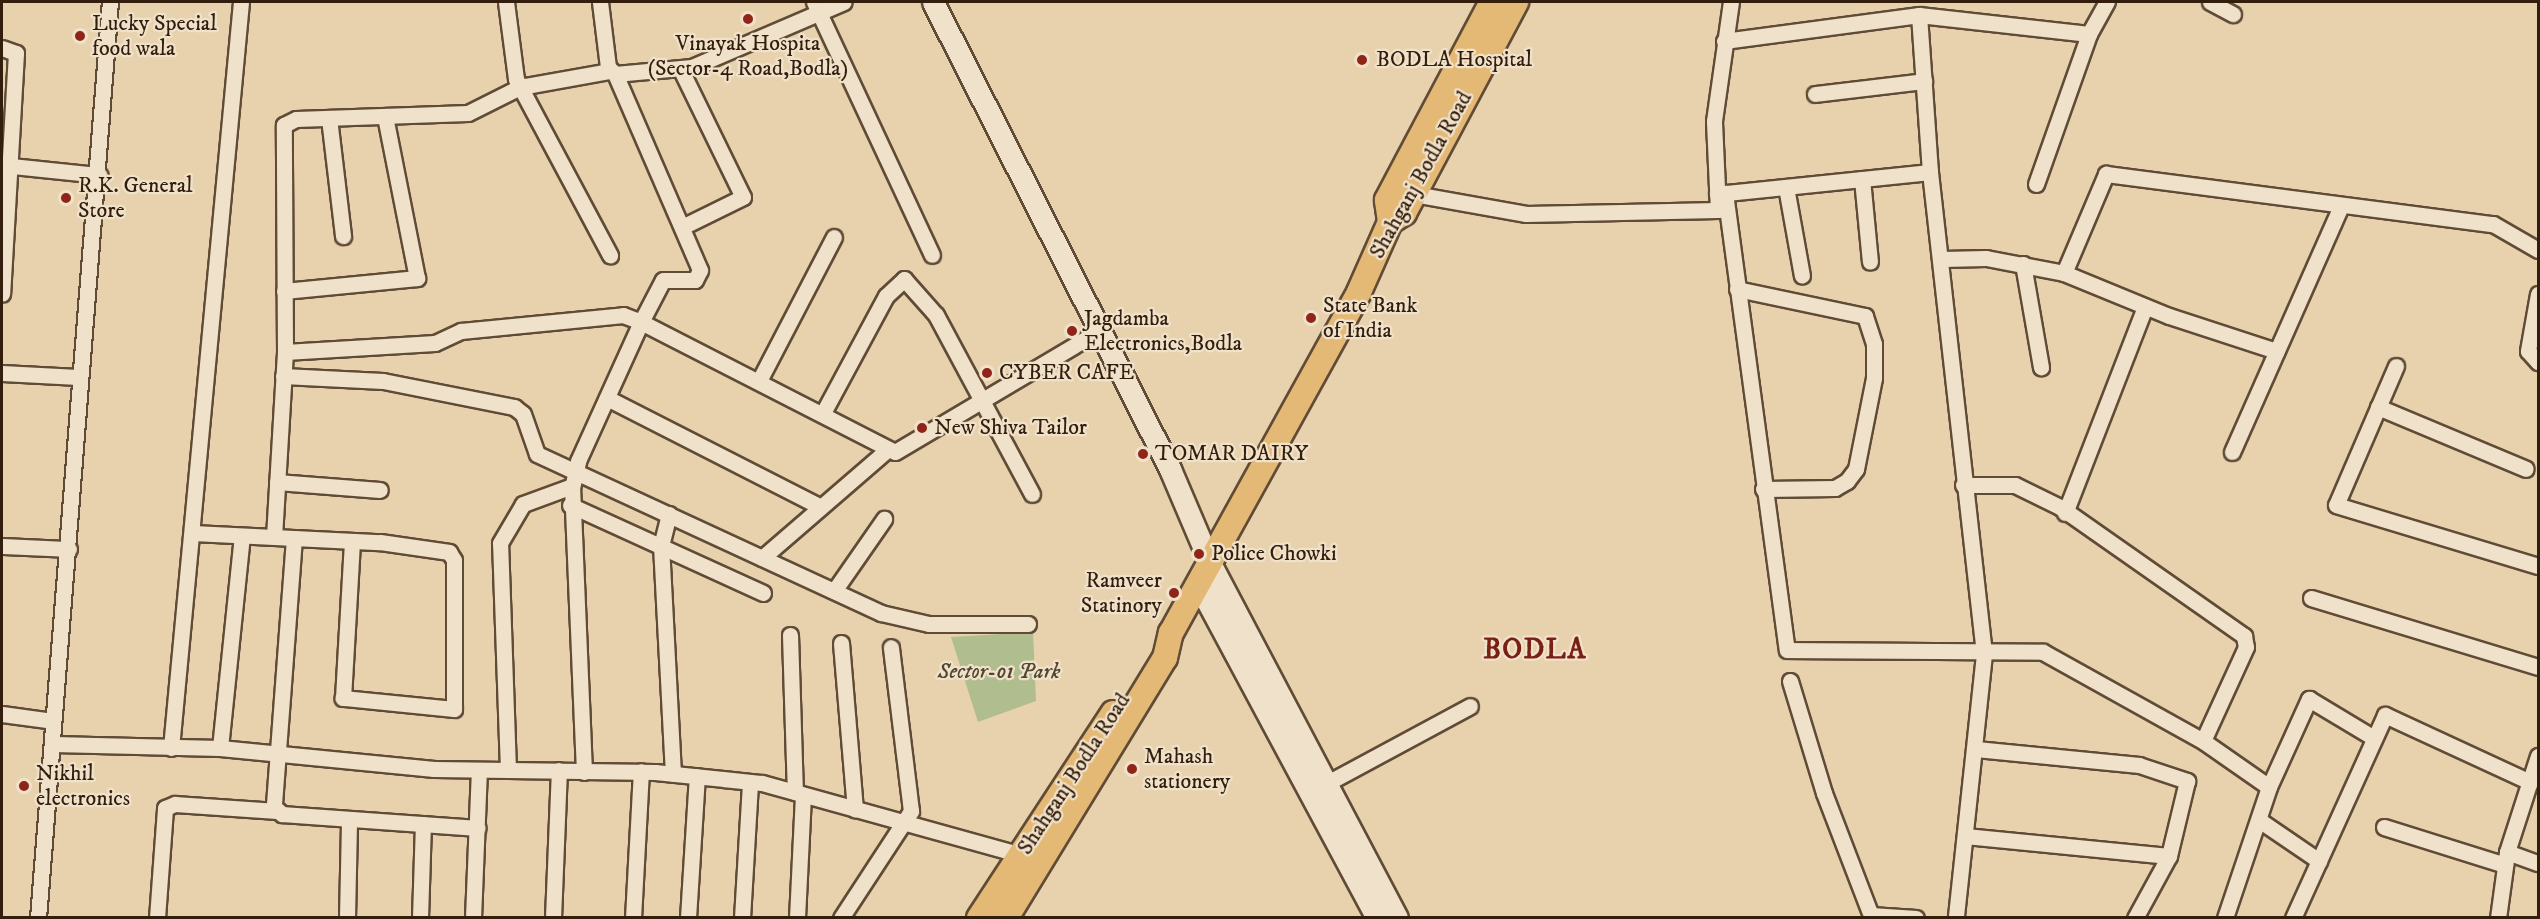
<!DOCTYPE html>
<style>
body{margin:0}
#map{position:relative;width:2540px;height:919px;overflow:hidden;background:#e8d2ad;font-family:"IM FELL DW Pica",serif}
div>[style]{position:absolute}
.green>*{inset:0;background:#b0bd8e}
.roads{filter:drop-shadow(2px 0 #604b36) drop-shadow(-2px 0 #604b36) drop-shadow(0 2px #604b36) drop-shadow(0 -2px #604b36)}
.street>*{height:15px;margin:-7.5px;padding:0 7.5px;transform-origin:7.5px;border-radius:7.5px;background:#f0e2ca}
.secondary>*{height:21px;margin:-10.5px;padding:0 10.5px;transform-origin:10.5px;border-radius:10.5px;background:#f0e2ca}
.primary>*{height:24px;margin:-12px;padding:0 12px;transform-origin:12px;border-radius:12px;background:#e4b976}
.dots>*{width:16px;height:16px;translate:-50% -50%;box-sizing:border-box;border:3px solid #f0e2ca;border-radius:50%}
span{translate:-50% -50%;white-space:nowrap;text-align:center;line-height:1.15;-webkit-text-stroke:4.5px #f0e2ca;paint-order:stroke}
.poi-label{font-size:22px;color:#331e0e}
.left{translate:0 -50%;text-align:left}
.right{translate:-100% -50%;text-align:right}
.street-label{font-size:22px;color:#331e0e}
.park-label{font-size:22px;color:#52462e;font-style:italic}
.district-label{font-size:28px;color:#7a1f14;font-weight:700;letter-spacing:1.5px}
.frame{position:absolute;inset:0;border:3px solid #331e0e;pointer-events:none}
</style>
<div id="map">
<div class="green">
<i style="clip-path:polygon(1033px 632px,1036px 701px,978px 722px,951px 637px)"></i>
</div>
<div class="roads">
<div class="street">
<i style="left:506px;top:2px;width:78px;rotate:82.6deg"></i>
<i style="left:516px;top:79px;width:200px;rotate:61.9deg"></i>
<i style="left:600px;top:2px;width:65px;rotate:83deg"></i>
<i style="left:608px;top:67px;width:10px;rotate:45deg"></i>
<i style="left:615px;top:74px;width:77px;rotate:-5.2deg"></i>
<i style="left:692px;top:67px;width:165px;rotate:-23.2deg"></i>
<i style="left:814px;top:2px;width:279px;rotate:65deg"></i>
<i style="left:2210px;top:2px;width:26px;rotate:28deg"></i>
<i style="left:1919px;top:15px;width:157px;rotate:86deg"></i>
<i style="left:1724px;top:41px;width:197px;rotate:-7.6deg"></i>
<i style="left:1919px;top:15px;width:171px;rotate:6.4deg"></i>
<i style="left:2px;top:48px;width:15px;rotate:20deg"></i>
<i style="left:16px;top:53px;width:241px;rotate:93.3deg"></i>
<i style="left:681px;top:70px;width:141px;rotate:64deg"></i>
<i style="left:743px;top:197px;width:68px;rotate:153.8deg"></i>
<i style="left:1815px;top:94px;width:110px;rotate:-6.8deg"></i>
<i style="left:329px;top:118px;width:119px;rotate:83.2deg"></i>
<i style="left:2px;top:165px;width:98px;rotate:5.9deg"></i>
<i style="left:1862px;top:179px;width:83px;rotate:84.5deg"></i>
<i style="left:2036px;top:184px;width:159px;rotate:-70.5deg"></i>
<i style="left:2089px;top:34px;width:37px;rotate:-61deg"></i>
<i style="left:1786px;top:187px;width:90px;rotate:79.8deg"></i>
<i style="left:1725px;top:193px;width:461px;rotate:82.3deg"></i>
<i style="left:1787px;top:650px;width:256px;rotate:0.4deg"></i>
<i style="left:2043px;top:652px;width:183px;rotate:29.1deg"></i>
<i style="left:2203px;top:741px;width:80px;rotate:34.9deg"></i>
<i style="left:2269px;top:787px;width:138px;rotate:108.6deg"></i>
<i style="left:1414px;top:194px;width:114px;rotate:10.1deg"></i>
<i style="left:1526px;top:214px;width:192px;rotate:-1.2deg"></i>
<i style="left:1718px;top:210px;width:89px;rotate:-92.6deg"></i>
<i style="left:1714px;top:121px;width:120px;rotate:-81.9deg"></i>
<i style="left:1717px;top:194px;width:214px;rotate:-5.9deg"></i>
<i style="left:1930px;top:172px;width:485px;rotate:83.6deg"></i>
<i style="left:1984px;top:654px;width:265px;rotate:96.1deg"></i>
<i style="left:1942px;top:259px;width:44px;rotate:-1.3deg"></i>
<i style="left:1986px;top:258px;width:79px;rotate:10.9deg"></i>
<i style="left:2064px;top:273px;width:113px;rotate:22.3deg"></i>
<i style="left:2169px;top:316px;width:113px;rotate:18.1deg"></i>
<i style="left:2023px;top:264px;width:105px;rotate:80.1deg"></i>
<i style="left:2064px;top:273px;width:108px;rotate:-67deg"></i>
<i style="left:2106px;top:174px;width:390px;rotate:7.4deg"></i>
<i style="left:2493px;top:224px;width:52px;rotate:30deg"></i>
<i style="left:1737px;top:289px;width:131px;rotate:11.9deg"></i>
<i style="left:1865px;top:316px;width:29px;rotate:72deg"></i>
<i style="left:1874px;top:344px;width:34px;rotate:90deg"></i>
<i style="left:1874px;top:378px;width:93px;rotate:101.2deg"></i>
<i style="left:1856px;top:469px;width:15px;rotate:127deg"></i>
<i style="left:1847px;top:481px;width:14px;rotate:150deg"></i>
<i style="left:1835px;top:488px;width:72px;rotate:179.2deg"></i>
<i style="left:284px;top:291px;width:134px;rotate:-5.6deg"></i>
<i style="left:417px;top:278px;width:165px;rotate:-101.2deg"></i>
<i style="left:2538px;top:294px;width:58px;rotate:100deg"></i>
<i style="left:2528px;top:351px;width:15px;rotate:48deg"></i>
<i style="left:285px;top:352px;width:150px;rotate:-3.4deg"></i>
<i style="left:435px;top:343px;width:29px;rotate:-25deg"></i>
<i style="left:461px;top:331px;width:163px;rotate:-5.6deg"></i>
<i style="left:623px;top:315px;width:19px;rotate:21deg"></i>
<i style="left:641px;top:322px;width:47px;rotate:-62.4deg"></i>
<i style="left:663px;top:280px;width:32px"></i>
<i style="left:695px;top:280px;width:11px;rotate:-63deg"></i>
<i style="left:700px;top:270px;width:214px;rotate:-113.4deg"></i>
<i style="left:2396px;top:366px;width:151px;rotate:113.3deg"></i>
<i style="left:2336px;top:505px;width:211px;rotate:16.8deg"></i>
<i style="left:2px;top:373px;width:76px;rotate:3deg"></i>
<i style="left:283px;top:376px;width:100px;rotate:2.9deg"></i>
<i style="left:383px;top:381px;width:134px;rotate:11.2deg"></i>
<i style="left:514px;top:407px;width:11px;rotate:38deg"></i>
<i style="left:523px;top:414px;width:42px;rotate:70.7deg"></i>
<i style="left:537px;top:454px;width:379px;rotate:24.8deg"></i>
<i style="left:881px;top:613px;width:49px;rotate:12.9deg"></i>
<i style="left:929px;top:624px;width:99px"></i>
<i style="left:760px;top:379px;width:160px;rotate:-62.5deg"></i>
<i style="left:607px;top:398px;width:240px;rotate:27deg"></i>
<i style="left:2378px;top:407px;width:160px;rotate:22.7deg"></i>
<i style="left:823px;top:413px;width:133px;rotate:-61.7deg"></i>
<i style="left:886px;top:296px;width:25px;rotate:-43deg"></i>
<i style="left:904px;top:279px;width:48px;rotate:48.4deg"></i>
<i style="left:936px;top:315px;width:203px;rotate:61.8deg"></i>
<i style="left:2232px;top:452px;width:267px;rotate:-66.1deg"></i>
<i style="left:277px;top:482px;width:103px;rotate:4.4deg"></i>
<i style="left:1963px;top:485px;width:52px"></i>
<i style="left:2015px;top:485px;width:50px;rotate:26.1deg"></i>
<i style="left:2060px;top:507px;width:225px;rotate:35deg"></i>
<i style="left:2244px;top:636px;width:11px;rotate:80deg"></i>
<i style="left:2246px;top:647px;width:103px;rotate:114.6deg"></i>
<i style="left:570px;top:505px;width:212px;rotate:24.5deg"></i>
<i style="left:2065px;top:513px;width:221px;rotate:-68.8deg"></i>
<i style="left:669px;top:514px;width:32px;rotate:104deg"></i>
<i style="left:661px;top:545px;width:229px;rotate:87deg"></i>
<i style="left:193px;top:533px;width:187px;rotate:2.8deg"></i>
<i style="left:380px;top:542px;width:70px;rotate:8.2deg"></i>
<i style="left:449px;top:552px;width:9px;rotate:58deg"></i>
<i style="left:454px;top:560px;width:149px;rotate:90deg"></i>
<i style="left:454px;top:709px;width:112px;rotate:-174.3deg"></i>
<i style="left:343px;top:698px;width:157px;rotate:-86.7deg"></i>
<i style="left:274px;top:537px;width:185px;rotate:-86.6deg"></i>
<i style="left:285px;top:352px;width:227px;rotate:-90.3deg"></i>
<i style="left:284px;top:125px;width:13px;rotate:-27deg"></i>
<i style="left:296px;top:119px;width:172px;rotate:-2deg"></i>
<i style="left:468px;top:113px;width:58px;rotate:-26.6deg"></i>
<i style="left:520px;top:87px;width:90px;rotate:-10.2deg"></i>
<i style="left:294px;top:538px;width:270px;rotate:94.3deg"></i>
<i style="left:274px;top:807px;width:11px;rotate:41deg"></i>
<i style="left:282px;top:814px;width:196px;rotate:4.1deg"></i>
<i style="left:2px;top:546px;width:67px;rotate:2.6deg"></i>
<i style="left:762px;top:558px;width:165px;rotate:-40.8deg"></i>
<i style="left:834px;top:591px;width:88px;rotate:-55.2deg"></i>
<i style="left:2311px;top:598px;width:237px;rotate:16.9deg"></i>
<i style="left:790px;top:635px;width:157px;rotate:88.2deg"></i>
<i style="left:841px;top:643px;width:167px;rotate:85.2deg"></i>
<i style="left:1790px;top:681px;width:117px;rotate:73.1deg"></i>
<i style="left:1824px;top:793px;width:134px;rotate:69deg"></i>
<i style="left:2px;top:714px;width:51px;rotate:7.8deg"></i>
<i style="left:53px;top:744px;width:167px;rotate:1.4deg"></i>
<i style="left:220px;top:748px;width:215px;rotate:5.6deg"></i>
<i style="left:434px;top:769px;width:221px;rotate:0.8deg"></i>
<i style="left:655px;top:772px;width:108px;rotate:5.9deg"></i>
<i style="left:762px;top:783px;width:276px;rotate:15.5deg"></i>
<i style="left:171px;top:748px;width:749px;rotate:-84.64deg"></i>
<i style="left:220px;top:748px;width:213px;rotate:-84.1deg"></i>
<i style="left:1976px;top:749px;width:164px;rotate:5.6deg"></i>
<i style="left:2139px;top:765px;width:51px;rotate:18.4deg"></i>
<i style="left:2187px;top:781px;width:77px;rotate:103.5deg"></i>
<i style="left:2169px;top:856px;width:71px;rotate:118.7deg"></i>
<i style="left:508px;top:770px;width:227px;rotate:-92deg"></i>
<i style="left:500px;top:543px;width:45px;rotate:-59.5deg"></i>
<i style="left:523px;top:504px;width:52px;rotate:-20.2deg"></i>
<i style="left:584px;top:772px;width:284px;rotate:-92.4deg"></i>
<i style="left:572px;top:488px;width:28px;rotate:-77deg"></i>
<i style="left:578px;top:461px;width:153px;rotate:-65.6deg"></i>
<i style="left:641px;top:322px;width:285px;rotate:27.1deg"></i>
<i style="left:895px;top:452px;width:237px;rotate:-30.7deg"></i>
<i style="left:1329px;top:782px;width:160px;rotate:-28.3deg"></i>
<i style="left:2269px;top:787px;width:97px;rotate:-65.6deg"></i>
<i style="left:2309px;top:699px;width:76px;rotate:31deg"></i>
<i style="left:2259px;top:820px;width:73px;rotate:34.3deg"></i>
<i style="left:2384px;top:827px;width:127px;rotate:17.4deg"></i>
<i style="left:1965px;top:836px;width:205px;rotate:5.6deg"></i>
<i style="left:2507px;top:852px;width:101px;rotate:-72.1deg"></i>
<i style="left:1871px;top:915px;width:45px;rotate:3.8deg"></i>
<i style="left:38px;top:918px;width:919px;rotate:-85.51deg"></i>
<i style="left:157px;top:918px;width:110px;rotate:-85.8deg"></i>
<i style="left:165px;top:808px;width:11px;rotate:-22deg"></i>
<i style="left:175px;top:804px;width:102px;rotate:3.9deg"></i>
<i style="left:347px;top:918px;width:99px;rotate:-88.8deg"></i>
<i style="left:420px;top:918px;width:94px;rotate:-88.2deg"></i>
<i style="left:473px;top:918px;width:148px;rotate:-87.7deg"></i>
<i style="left:553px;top:918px;width:148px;rotate:-87.7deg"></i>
<i style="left:633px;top:918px;width:147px;rotate:-86.9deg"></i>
<i style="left:688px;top:918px;width:142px;rotate:-86.4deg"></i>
<i style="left:742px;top:918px;width:136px;rotate:-86.6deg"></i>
<i style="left:797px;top:918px;width:123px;rotate:-87.2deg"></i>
<i style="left:841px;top:918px;width:128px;rotate:-56.8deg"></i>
<i style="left:911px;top:811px;width:165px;rotate:-97deg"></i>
<i style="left:2293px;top:918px;width:223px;rotate:-65.6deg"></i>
<i style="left:2385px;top:715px;width:160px;rotate:24.8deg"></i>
<i style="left:2498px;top:918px;width:67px;rotate:-82.2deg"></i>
<i style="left:2507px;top:852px;width:33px;rotate:20deg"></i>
</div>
<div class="secondary">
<i style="left:933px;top:2px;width:524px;rotate:63.09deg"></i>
<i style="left:1170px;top:469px;width:104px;rotate:66.9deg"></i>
<i style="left:1211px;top:565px;width:399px;rotate:62.2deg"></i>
<i style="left:1199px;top:586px;width:377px;rotate:61.8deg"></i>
</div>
<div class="primary">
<i style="left:1390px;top:222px;width:22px;rotate:-98deg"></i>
<i style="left:1387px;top:200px;width:224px;rotate:-62.1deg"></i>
<i style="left:979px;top:918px;width:245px;rotate:-56.8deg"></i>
<i style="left:1006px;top:918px;width:305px;rotate:-58.6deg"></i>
<i style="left:1165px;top:658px;width:26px;rotate:-77deg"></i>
<i style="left:1171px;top:633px;width:389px;rotate:-61.1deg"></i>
<i style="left:1359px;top:292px;width:77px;rotate:-66.1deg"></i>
<i style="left:1390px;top:222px;width:17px;rotate:-33deg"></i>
<i style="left:1404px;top:213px;width:239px;rotate:-62deg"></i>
</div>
</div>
<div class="dots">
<i style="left:748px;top:19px;background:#8f2418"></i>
<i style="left:80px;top:36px;background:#8f2418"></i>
<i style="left:1362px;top:60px;background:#8f2418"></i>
<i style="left:66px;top:198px;background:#8f2418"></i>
<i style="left:1311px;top:318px;background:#8f2418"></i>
<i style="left:1072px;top:331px;background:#8f2418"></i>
<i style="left:987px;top:373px;background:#8f2418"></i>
<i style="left:922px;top:428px;background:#8f2418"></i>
<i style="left:1143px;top:454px;background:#8f2418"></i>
<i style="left:1199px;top:554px;background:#8f2418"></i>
<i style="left:1174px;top:593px;background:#8f2418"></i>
<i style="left:1132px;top:769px;background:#8f2418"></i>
<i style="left:24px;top:786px;background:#8f2418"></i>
</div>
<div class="poi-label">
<span class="left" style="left:92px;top:36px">Lucky Special<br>food wala</span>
<span style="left:748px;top:56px">Vinayak Hospita<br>(Sector-4 Road,Bodla)</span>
<span class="left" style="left:1376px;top:60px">BODLA Hospital</span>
<span class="left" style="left:78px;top:198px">R.K. General<br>Store</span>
<span class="left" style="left:1323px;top:318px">State Bank<br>of India</span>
<span class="left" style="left:1084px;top:331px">Jagdamba<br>Electronics,Bodla</span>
<span class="left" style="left:999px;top:373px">CYBER CAFE</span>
<span class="left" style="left:934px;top:428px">New Shiva Tailor</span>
<span class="left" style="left:1155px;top:454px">TOMAR DAIRY</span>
<span class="left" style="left:1211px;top:554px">Police Chowki</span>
<span class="right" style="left:1162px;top:593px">Ramveer<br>Statinory</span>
<span class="left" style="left:1144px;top:769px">Mahash<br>stationery</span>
<span class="left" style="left:36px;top:786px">Nikhil<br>electronics</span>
</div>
<div class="street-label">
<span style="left:1421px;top:175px;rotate:-61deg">Shahganj Bodla Road</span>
<span style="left:1074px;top:774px;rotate:-57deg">Shahganj Bodla Road</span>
</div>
<div class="park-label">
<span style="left:999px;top:672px">Sector-01 Park</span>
</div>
<div class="district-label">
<span style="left:1535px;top:650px">BODLA</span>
</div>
<div class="frame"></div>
</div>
